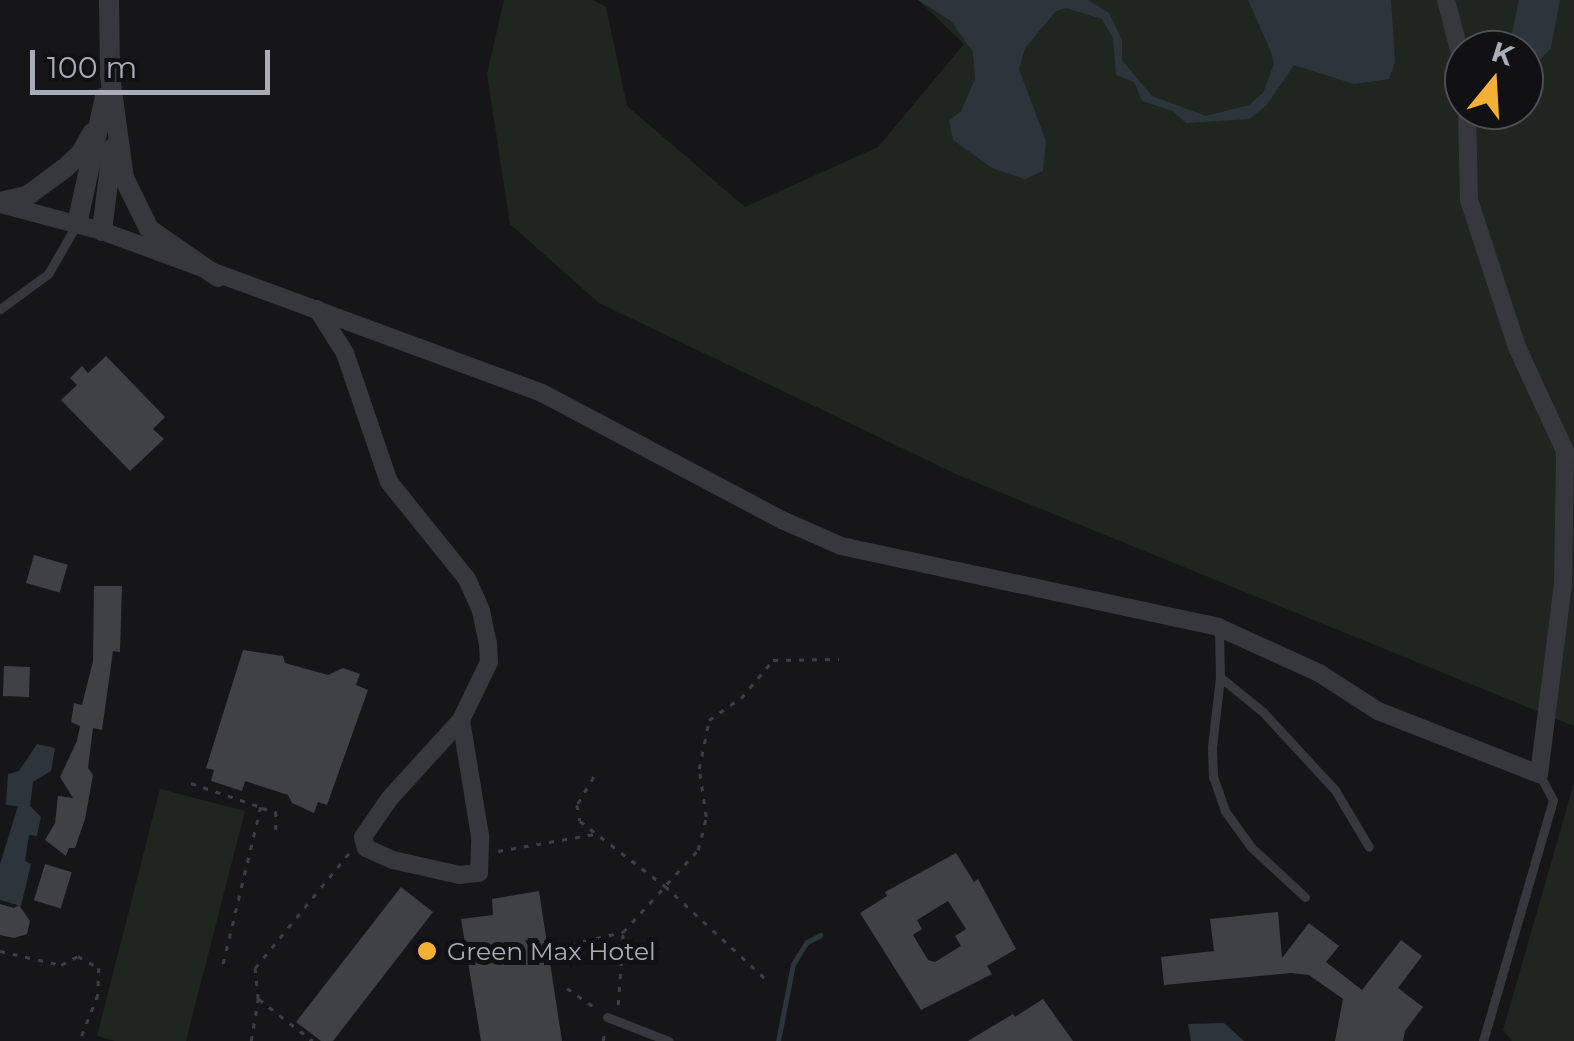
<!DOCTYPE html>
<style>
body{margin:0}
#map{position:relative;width:1574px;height:1041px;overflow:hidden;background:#161618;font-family:Montserrat,sans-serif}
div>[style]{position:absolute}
.green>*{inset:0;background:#1e261f}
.water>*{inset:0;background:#2c353c}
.stream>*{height:5px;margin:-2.5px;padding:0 2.5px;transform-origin:2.5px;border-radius:2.5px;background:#2c353c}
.building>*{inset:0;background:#404145;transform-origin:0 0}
.path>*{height:2.5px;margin-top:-1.25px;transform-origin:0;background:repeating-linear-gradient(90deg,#3d3f44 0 5px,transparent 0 13px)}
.service>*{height:9px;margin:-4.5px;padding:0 4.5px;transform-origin:4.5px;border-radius:4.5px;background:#37383d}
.minor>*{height:18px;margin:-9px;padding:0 9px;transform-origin:9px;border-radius:9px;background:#37383d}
.tertiary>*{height:20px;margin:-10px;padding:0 10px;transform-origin:10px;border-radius:10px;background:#37383d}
.dots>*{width:28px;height:28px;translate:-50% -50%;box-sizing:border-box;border:5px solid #111113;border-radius:50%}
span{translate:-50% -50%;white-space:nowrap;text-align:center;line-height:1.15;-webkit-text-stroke:10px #111113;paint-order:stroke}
.poi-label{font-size:25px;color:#a8adb8}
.left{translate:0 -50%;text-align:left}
.north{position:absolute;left:1444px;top:30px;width:100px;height:100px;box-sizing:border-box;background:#111113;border:2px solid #4d4f55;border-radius:50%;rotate:18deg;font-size:28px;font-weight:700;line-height:40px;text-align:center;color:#a8adb8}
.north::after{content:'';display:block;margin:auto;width:35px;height:45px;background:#f2b134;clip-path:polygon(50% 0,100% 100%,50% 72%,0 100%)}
.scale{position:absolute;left:30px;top:50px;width:240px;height:45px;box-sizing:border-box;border:5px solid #a8adb8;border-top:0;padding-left:12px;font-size:30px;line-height:35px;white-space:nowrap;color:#a8adb8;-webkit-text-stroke:8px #111113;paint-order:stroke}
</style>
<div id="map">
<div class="green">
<i style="clip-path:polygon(evenodd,504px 0,593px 0,606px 7px,627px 106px,745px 207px,878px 147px,964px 44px,918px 0,1574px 0,1574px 726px,958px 475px,599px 303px,510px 224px,487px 74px,504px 0,1464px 50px,1524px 50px,1524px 110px,1464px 110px,1464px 50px)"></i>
<i style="clip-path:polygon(1574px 783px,1574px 1041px,1512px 1041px,1503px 1030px)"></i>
<i style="clip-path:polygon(160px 789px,245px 811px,186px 1041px,115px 1041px,97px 1036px)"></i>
</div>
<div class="water">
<i style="clip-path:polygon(918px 0,1088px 0,1109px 13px,1122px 40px,1122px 60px,1152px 96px,1206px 116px,1249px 105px,1263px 93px,1269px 77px,1274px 64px,1271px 52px,1248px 0,1391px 0,1395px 62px,1389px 79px,1354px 84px,1294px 65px,1267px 105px,1249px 119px,1186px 123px,1173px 111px,1142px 101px,1134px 82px,1116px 75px,1113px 38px,1102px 19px,1066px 8px,1056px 11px,1025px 48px,1019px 69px,1046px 141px,1043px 171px,1025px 179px,992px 168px,953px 140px,949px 121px,961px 111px,975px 79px,973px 52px,951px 21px)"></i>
<i style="clip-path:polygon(1519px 0,1560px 0,1551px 48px,1540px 60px,1510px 42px)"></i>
<i style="clip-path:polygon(37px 744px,55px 748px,51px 771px,33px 782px,30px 806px,41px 817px,37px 836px,29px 835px,25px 861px,31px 864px,21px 906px,0 900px,0 864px,18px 806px,6px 805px,8px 774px,19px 771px)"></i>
<i style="clip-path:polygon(1224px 1023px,1244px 1041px,1191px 1041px,1188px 1024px)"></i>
</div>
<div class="stream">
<i style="left:778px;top:1041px;width:78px;rotate:-79deg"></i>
<i style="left:793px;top:964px;width:26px;rotate:-58deg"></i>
<i style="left:807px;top:942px;width:15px;rotate:-28deg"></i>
</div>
<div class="building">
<i style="clip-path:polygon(106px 356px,165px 417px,153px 429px,164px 439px,130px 471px,61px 400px,77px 385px,70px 378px,82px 366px,88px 373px)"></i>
<i style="left:34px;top:555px;width:35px;height:29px;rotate:16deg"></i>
<i style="clip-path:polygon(94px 586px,122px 586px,120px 652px,113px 651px,102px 730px,93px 728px,88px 768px,93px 775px,85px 819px,75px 848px,69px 848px,66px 856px,45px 840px,55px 823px,58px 796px,73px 798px,60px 777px,77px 741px,80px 726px,71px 722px,74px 703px,82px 705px,93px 661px)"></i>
<i style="clip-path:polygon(243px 650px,283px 656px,285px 663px,328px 675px,343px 668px,360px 674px,356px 685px,368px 690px,327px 805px,318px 802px,314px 813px,292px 803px,288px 795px,245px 781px,242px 791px,211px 781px,214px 770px,206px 768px)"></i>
<i style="left:4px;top:666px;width:26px;height:30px;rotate:2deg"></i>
<i style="clip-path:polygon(evenodd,956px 853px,974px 882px,978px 879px,1016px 949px,987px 966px,992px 974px,921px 1010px,860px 913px,887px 896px,885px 892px,956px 853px,948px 901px,966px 929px,955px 936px,961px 946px,935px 962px,928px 960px,913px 935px,922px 929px,917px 920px,948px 901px)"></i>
<i style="left:45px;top:864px;width:28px;height:38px;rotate:17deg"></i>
<i style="clip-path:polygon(401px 887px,433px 912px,333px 1041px,321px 1041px,296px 1022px)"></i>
<i style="clip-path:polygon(539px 891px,562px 1041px,481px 1041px,461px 919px,493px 915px,492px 899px)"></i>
<i style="clip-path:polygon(0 904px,14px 908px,19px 905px,30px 921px,27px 934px,14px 938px,0 935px)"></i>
<i style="clip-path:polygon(1278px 912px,1282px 958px,1309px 923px,1339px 946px,1326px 962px,1362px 990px,1401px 940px,1422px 956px,1398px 988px,1423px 1007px,1405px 1031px,1403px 1041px,1335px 1041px,1343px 999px,1309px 975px,1291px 973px,1164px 985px,1161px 957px,1214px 951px,1210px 919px)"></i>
<i style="clip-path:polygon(1043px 999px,1073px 1041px,968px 1041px,1013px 1014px,1015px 1017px)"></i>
</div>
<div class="path">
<i style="left:594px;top:777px;width:33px;rotate:121deg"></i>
<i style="left:577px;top:805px;width:16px;rotate:79deg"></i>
<i style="left:580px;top:821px;width:107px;rotate:37.4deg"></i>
<i style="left:665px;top:886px;width:143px;rotate:42.7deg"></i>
<i style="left:191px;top:783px;width:74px;rotate:18.9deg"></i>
<i style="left:261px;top:807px;width:167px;rotate:103.5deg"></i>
<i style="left:262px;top:808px;width:15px;rotate:16deg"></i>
<i style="left:276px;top:812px;width:19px;rotate:90deg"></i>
<i style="left:498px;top:851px;width:97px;rotate:-10deg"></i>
<i style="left:558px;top:947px;width:67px;rotate:-13deg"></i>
<i style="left:623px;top:932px;width:111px;rotate:-47.6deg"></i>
<i style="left:698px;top:850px;width:34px;rotate:-76deg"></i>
<i style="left:706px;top:817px;width:49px;rotate:-98.3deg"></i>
<i style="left:699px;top:769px;width:50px;rotate:-78.5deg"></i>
<i style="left:709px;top:720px;width:39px;rotate:-35deg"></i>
<i style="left:741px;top:698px;width:50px;rotate:-49.9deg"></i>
<i style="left:773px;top:660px;width:66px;rotate:-0.9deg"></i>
<i style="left:0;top:951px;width:63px;rotate:12.9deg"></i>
<i style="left:61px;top:965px;width:19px;rotate:-28deg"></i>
<i style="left:78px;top:956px;width:24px;rotate:30deg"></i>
<i style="left:99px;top:968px;width:27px;rotate:92deg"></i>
<i style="left:98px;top:995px;width:49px;rotate:111.4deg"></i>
<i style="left:567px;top:988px;width:38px;rotate:35deg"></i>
<i style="left:259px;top:999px;width:68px;rotate:37.9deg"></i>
<i style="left:618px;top:1005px;width:71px;rotate:-86deg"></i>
<i style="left:251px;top:1041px;width:43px;rotate:-80.5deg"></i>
<i style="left:258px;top:999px;width:31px;rotate:-96deg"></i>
<i style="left:255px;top:968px;width:149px;rotate:-50.7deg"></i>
<i style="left:603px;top:1041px;width:13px;rotate:-81deg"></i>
</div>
<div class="service">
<i style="left:0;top:309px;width:59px;rotate:-36.1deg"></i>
<i style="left:48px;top:274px;width:58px;rotate:-59.9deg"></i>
<i style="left:1219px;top:630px;width:47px;rotate:88.8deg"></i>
<i style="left:1305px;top:897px;width:74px;rotate:-137.2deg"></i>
<i style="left:1251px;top:847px;width:44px;rotate:-125.8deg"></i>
<i style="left:1225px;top:811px;width:36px;rotate:-109deg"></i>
<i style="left:1213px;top:777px;width:30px;rotate:-92deg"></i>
<i style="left:1212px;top:747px;width:70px;rotate:-83.5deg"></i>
<i style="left:1220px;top:677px;width:55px;rotate:39.1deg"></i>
<i style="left:1263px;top:712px;width:106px;rotate:47.3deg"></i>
<i style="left:1335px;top:790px;width:66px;rotate:59.2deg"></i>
<i style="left:607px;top:1017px;width:66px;rotate:21.2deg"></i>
<i style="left:1483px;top:1041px;width:251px;rotate:-73.8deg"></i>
<i style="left:1553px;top:800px;width:30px;rotate:-118deg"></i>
</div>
<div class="minor">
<i style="left:1446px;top:0;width:71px;rotate:75.4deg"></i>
<i style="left:0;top:204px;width:106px;rotate:14.8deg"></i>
<i style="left:102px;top:231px;width:469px;rotate:20.2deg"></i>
<i style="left:542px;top:393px;width:272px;rotate:27.9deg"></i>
<i style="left:782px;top:520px;width:64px;rotate:23.8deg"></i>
<i style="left:841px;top:546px;width:386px;rotate:12.1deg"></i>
<i style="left:1218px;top:627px;width:111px;rotate:24.5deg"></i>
<i style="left:1319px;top:673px;width:70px;rotate:32.8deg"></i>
<i style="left:1378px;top:711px;width:173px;rotate:21.4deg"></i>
<i style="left:1539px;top:774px;width:191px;rotate:-82.8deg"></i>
<i style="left:1563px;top:585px;width:134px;rotate:-89.1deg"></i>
<i style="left:1565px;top:451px;width:115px;rotate:-114.8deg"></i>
<i style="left:1517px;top:347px;width:155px;rotate:-108.1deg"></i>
<i style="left:1469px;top:200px;width:90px;rotate:-91.3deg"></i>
<i style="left:317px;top:309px;width:52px;rotate:57.5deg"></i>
<i style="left:345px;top:353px;width:136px;rotate:71.2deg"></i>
<i style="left:389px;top:482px;width:124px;rotate:51.2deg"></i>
<i style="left:467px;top:579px;width:35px;rotate:66deg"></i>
<i style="left:481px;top:611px;width:33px;rotate:78deg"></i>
<i style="left:488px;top:643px;width:19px;rotate:87deg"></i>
<i style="left:489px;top:662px;width:64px;rotate:115.8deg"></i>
<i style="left:461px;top:720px;width:105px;rotate:132.3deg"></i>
<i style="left:390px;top:798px;width:47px;rotate:124.7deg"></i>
<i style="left:363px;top:837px;width:11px;rotate:75deg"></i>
<i style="left:366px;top:848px;width:30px;rotate:24deg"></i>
<i style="left:393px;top:860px;width:68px;rotate:12.8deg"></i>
<i style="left:459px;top:875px;width:20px;rotate:-6deg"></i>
<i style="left:479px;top:873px;width:37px;rotate:-88deg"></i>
<i style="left:480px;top:836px;width:118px;rotate:-99.3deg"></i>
</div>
<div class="tertiary">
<i style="left:109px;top:0;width:76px;rotate:89.2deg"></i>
<i style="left:110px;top:76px;width:103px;rotate:82.2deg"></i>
<i style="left:124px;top:178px;width:57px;rotate:63.9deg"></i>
<i style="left:149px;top:229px;width:84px;rotate:34.8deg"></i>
<i style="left:0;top:202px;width:28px;rotate:-13deg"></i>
<i style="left:27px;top:196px;width:47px;rotate:-36.4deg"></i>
<i style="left:65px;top:168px;width:22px;rotate:-43deg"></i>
<i style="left:81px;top:153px;width:23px;rotate:-61deg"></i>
<i style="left:77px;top:224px;width:130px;rotate:-77.6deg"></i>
<i style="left:102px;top:231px;width:83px;rotate:-83deg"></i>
</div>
<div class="dots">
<i style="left:427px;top:951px;background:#f2b134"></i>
</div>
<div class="poi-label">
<span class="left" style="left:447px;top:951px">Green Max Hotel</span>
</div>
<div class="north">K</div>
<div class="scale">100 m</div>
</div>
